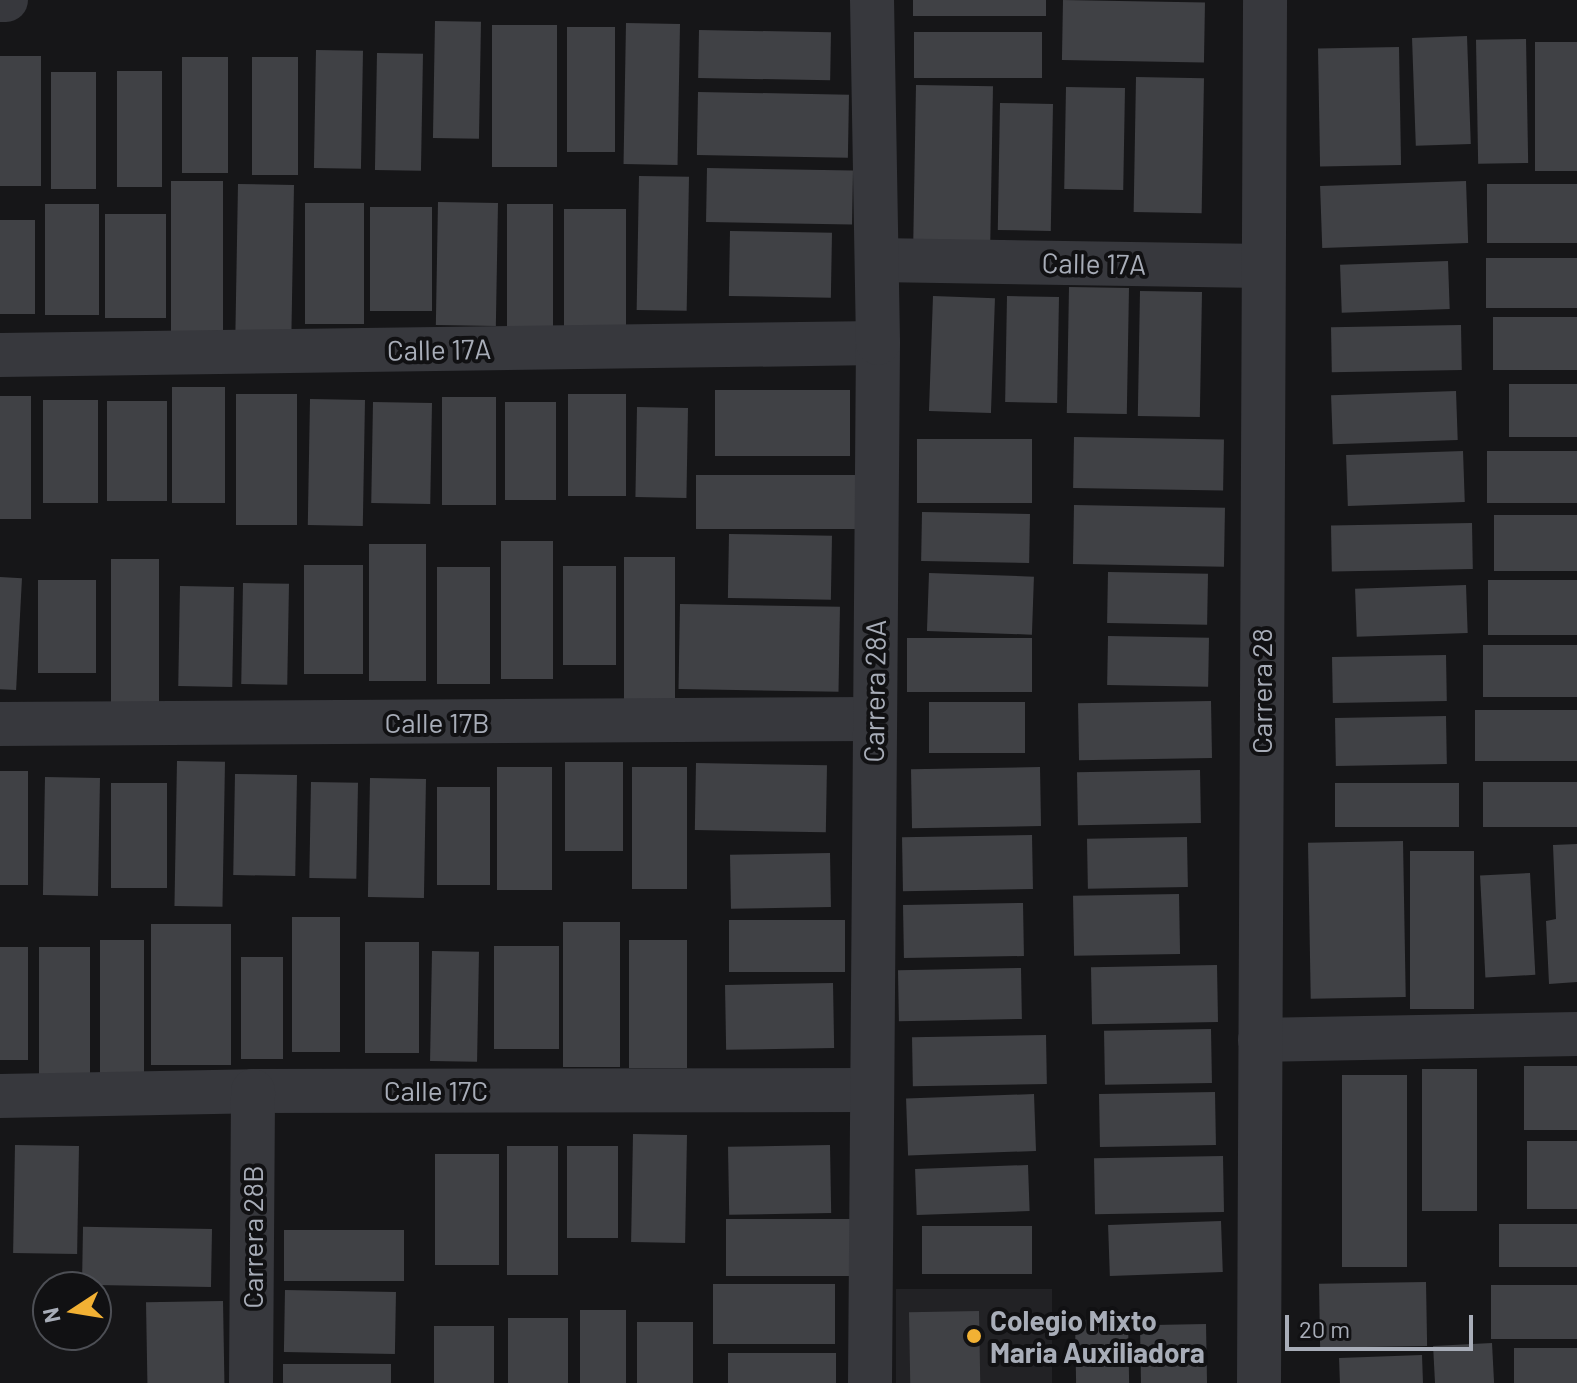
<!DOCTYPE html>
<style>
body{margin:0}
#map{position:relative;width:1577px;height:1383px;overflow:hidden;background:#161618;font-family:Barlow,sans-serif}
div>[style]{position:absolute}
.built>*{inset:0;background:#222225;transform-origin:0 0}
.building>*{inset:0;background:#404145;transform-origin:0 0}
.minor>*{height:44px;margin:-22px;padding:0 22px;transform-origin:22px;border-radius:22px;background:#37383d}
.dots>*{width:22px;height:22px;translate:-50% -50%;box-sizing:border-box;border:4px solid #111113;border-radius:50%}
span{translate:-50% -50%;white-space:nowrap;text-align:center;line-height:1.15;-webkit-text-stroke:8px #111113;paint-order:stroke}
.street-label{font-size:28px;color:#a8adb8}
.poi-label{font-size:28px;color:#a8adb8;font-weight:700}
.left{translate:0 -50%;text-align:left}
.north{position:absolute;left:32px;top:1271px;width:80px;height:80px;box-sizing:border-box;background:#111113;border:2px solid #4d4f55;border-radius:50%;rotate:258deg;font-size:22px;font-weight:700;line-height:32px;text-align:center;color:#a8adb8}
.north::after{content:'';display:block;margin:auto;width:28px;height:36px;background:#f2b134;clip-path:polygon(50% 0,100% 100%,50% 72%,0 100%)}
.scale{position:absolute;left:1285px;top:1315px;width:188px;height:36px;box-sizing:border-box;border:4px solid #a8adb8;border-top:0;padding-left:10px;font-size:24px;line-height:28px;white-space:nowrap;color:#a8adb8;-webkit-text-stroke:6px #111113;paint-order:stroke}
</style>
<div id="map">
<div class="built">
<i style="left:896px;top:1289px;width:156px;height:94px"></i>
</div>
<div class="building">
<i style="left:913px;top:0;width:133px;height:16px"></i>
<i style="left:1063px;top:0;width:142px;height:60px;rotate:1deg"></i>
<i style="left:435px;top:21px;width:46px;height:117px;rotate:1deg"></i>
<i style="left:626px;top:23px;width:54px;height:141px;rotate:1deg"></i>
<i style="left:557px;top:25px;width:142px;height:65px;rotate:90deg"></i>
<i style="left:567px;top:27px;width:48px;height:125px"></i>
<i style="left:699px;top:30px;width:132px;height:48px;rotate:1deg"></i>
<i style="left:914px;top:32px;width:128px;height:46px"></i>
<i style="left:1467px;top:36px;width:108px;height:55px;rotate:88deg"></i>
<i style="left:1526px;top:39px;width:124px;height:50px;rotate:89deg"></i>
<i style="left:1577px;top:42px;width:129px;height:42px;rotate:90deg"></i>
<i style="left:1399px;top:47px;width:118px;height:81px;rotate:89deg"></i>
<i style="left:316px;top:50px;width:47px;height:118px;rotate:1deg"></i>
<i style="left:377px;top:53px;width:46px;height:117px;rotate:1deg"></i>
<i style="left:0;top:56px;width:41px;height:130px"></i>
<i style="left:182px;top:57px;width:46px;height:116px"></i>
<i style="left:298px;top:57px;width:118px;height:46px;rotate:90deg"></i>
<i style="left:117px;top:71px;width:45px;height:116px"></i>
<i style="left:51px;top:72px;width:45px;height:117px"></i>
<i style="left:1136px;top:77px;width:68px;height:135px;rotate:1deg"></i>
<i style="left:916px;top:85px;width:77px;height:166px;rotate:1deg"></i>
<i style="left:1066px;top:87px;width:59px;height:102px;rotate:1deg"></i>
<i style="left:698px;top:92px;width:151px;height:63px;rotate:1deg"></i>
<i style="left:1000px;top:103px;width:53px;height:127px;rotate:1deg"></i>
<i style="left:707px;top:168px;width:146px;height:54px;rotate:1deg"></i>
<i style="left:639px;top:176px;width:50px;height:134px;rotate:1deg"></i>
<i style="left:171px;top:181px;width:52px;height:152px"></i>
<i style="left:1466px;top:181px;width:62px;height:146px;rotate:88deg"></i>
<i style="left:238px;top:184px;width:56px;height:150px;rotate:1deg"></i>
<i style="left:1577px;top:184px;width:59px;height:90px;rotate:90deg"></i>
<i style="left:438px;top:202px;width:60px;height:123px;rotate:1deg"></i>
<i style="left:305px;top:203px;width:59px;height:121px"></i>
<i style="left:45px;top:204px;width:54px;height:111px"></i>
<i style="left:553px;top:204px;width:124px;height:46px;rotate:90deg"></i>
<i style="left:370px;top:207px;width:62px;height:104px"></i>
<i style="left:564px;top:209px;width:62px;height:117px"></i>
<i style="left:166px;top:214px;width:104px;height:61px;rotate:90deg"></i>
<i style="left:0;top:220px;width:35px;height:94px"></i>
<i style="left:730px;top:231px;width:102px;height:65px;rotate:1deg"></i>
<i style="left:1577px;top:258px;width:50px;height:91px;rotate:90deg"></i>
<i style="left:1448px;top:261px;width:48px;height:108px;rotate:88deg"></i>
<i style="left:1069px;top:287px;width:60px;height:126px;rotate:1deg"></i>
<i style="left:1140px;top:291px;width:62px;height:125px;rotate:1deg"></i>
<i style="left:933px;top:296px;width:62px;height:115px;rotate:2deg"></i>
<i style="left:1007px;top:296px;width:52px;height:106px;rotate:1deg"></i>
<i style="left:1577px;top:317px;width:53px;height:84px;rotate:90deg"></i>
<i style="left:1461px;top:325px;width:45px;height:130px;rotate:89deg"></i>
<i style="left:1577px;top:384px;width:53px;height:68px;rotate:90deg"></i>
<i style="left:172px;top:387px;width:53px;height:116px"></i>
<i style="left:715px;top:390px;width:135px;height:66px"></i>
<i style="left:1456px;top:391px;width:49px;height:125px;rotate:88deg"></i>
<i style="left:236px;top:394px;width:61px;height:131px"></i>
<i style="left:568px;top:394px;width:58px;height:102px"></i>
<i style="left:0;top:396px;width:31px;height:123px"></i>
<i style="left:442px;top:397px;width:54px;height:108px"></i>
<i style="left:310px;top:399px;width:55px;height:126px;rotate:1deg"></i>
<i style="left:43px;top:400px;width:55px;height:103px"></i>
<i style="left:167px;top:401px;width:100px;height:60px;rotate:90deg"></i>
<i style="left:373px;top:402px;width:59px;height:101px;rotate:1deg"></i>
<i style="left:505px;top:402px;width:51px;height:98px"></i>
<i style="left:637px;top:407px;width:51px;height:90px;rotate:1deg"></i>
<i style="left:1074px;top:437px;width:150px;height:51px;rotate:1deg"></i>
<i style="left:917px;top:439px;width:115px;height:64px"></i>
<i style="left:1463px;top:451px;width:51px;height:117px;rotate:88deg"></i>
<i style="left:1577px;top:451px;width:52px;height:90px;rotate:90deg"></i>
<i style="left:696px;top:475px;width:165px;height:54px"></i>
<i style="left:1074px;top:505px;width:151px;height:59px;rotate:1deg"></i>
<i style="left:922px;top:512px;width:108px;height:49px;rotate:1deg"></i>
<i style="left:1577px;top:515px;width:56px;height:83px;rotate:90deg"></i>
<i style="left:1472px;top:523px;width:46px;height:141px;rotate:89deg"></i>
<i style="left:729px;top:534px;width:103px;height:64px;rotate:1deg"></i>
<i style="left:501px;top:541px;width:52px;height:138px"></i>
<i style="left:369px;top:544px;width:57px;height:137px"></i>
<i style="left:675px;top:557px;width:150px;height:51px;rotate:90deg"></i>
<i style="left:111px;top:559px;width:48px;height:147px"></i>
<i style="left:304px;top:565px;width:59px;height:109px"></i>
<i style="left:563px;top:566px;width:53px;height:99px"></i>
<i style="left:437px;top:567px;width:53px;height:117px"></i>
<i style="left:1108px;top:572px;width:100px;height:51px;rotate:1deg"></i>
<i style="left:929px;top:573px;width:105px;height:58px;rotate:2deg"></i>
<i style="left:0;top:577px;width:22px;height:112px;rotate:3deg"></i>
<i style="left:38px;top:580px;width:58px;height:93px"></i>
<i style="left:1577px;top:580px;width:55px;height:89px;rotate:90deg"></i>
<i style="left:243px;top:583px;width:46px;height:101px;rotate:1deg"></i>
<i style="left:1466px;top:585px;width:48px;height:111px;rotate:88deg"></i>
<i style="left:180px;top:586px;width:54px;height:100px;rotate:1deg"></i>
<i style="left:680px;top:604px;width:160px;height:85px;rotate:1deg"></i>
<i style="left:1108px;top:636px;width:101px;height:49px;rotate:1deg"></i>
<i style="left:907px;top:638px;width:125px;height:54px"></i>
<i style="left:1577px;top:645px;width:52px;height:94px;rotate:90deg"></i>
<i style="left:1446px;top:655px;width:46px;height:114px;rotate:89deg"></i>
<i style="left:1211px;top:701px;width:57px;height:133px;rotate:89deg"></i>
<i style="left:1025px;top:702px;width:51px;height:96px;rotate:90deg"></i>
<i style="left:1577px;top:710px;width:51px;height:102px;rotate:90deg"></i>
<i style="left:1446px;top:716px;width:48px;height:111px;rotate:89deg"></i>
<i style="left:177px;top:761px;width:48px;height:145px;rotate:1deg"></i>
<i style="left:565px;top:762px;width:58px;height:89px"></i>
<i style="left:696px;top:763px;width:131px;height:67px;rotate:1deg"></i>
<i style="left:497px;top:767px;width:55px;height:123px"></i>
<i style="left:632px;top:767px;width:55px;height:122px"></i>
<i style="left:1040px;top:767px;width:59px;height:129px;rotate:89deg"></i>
<i style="left:1200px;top:770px;width:53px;height:123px;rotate:89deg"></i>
<i style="left:0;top:771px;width:28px;height:114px"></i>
<i style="left:235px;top:774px;width:62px;height:101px;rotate:1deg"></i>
<i style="left:45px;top:777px;width:55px;height:118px;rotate:1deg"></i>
<i style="left:370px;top:778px;width:56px;height:119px;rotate:1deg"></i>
<i style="left:311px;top:782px;width:47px;height:96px;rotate:1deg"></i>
<i style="left:1577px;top:782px;width:45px;height:94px;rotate:90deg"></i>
<i style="left:167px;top:783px;width:105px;height:56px;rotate:90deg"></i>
<i style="left:1459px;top:783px;width:44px;height:124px;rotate:90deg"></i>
<i style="left:437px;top:787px;width:53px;height:98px"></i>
<i style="left:1032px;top:835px;width:54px;height:130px;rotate:89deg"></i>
<i style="left:1187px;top:837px;width:50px;height:100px;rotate:89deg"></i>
<i style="left:1403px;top:841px;width:156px;height:95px;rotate:89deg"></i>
<i style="clip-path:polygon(1577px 844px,1577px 982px,1549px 984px,1546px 921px,1556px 919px,1553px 845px)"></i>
<i style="left:1410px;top:851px;width:64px;height:158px"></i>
<i style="left:830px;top:853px;width:54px;height:100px;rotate:89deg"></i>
<i style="left:1530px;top:873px;width:102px;height:50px;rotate:87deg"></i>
<i style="left:1179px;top:894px;width:60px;height:106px;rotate:89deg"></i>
<i style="left:1023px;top:903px;width:53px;height:120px;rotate:89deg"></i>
<i style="left:340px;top:917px;width:135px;height:48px;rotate:90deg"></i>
<i style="left:845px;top:920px;width:52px;height:116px;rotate:90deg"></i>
<i style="left:563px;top:922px;width:57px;height:145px"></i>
<i style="left:151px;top:924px;width:80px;height:141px"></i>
<i style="left:100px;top:940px;width:44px;height:136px"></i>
<i style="left:629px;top:940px;width:58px;height:128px"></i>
<i style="left:365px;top:942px;width:54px;height:111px"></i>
<i style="left:494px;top:946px;width:65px;height:103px"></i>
<i style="left:0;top:947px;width:28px;height:113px"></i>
<i style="left:39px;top:947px;width:51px;height:129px"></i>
<i style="left:432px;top:951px;width:47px;height:110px;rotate:1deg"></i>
<i style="left:241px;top:957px;width:42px;height:102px"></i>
<i style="left:1217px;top:965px;width:57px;height:126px;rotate:89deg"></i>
<i style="left:1021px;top:968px;width:51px;height:123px;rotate:89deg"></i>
<i style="left:833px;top:983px;width:65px;height:108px;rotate:89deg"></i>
<i style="left:1211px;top:1029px;width:54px;height:107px;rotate:89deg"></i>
<i style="left:1046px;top:1035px;width:49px;height:134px;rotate:89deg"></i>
<i style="left:1577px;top:1066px;width:64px;height:53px;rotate:90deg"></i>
<i style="left:1422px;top:1069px;width:55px;height:142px"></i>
<i style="left:1342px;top:1075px;width:65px;height:192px"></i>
<i style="left:1215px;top:1092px;width:53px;height:116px;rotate:89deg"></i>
<i style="left:1034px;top:1094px;width:57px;height:128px;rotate:88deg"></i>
<i style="left:633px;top:1134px;width:54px;height:108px;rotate:1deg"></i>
<i style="left:1577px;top:1141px;width:68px;height:50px;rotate:90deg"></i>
<i style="left:15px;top:1145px;width:64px;height:108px;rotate:1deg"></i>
<i style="left:830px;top:1145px;width:68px;height:102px;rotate:89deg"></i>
<i style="left:507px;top:1146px;width:51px;height:129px"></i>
<i style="left:567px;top:1146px;width:51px;height:92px"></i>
<i style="left:435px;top:1154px;width:64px;height:111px"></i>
<i style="left:1223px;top:1156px;width:56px;height:129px;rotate:89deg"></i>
<i style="left:1028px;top:1165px;width:46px;height:113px;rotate:88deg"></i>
<i style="left:726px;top:1219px;width:124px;height:57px"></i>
<i style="left:1221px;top:1221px;width:51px;height:113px;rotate:88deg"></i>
<i style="left:1577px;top:1224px;width:43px;height:78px;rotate:90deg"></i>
<i style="left:1032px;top:1226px;width:48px;height:110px;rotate:90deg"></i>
<i style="left:212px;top:1229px;width:58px;height:129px;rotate:91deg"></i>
<i style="left:404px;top:1230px;width:51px;height:120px;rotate:90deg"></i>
<i style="left:1426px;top:1282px;width:64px;height:107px;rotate:89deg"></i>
<i style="left:835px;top:1284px;width:60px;height:122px;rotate:90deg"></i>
<i style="left:1577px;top:1285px;width:54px;height:86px;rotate:90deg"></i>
<i style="left:285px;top:1290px;width:111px;height:62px;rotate:1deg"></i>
<i style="left:223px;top:1301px;width:82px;height:77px;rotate:89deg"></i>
<i style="left:580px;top:1310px;width:46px;height:73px"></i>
<i style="left:979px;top:1311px;width:72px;height:70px;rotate:89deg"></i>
<i style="left:508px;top:1318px;width:60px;height:65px"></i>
<i style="left:1128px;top:1319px;width:64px;height:53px;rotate:89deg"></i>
<i style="left:637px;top:1322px;width:56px;height:61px"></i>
<i style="left:1206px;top:1324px;width:59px;height:66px;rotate:89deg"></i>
<i style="left:494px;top:1326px;width:57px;height:60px;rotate:90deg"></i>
<i style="left:1492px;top:1343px;width:40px;height:59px;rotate:87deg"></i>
<i style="left:1577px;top:1348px;width:35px;height:63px;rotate:90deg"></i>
<i style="left:728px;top:1353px;width:108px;height:30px"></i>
<i style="left:1422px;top:1355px;width:28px;height:83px;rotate:88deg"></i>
<i style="left:391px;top:1364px;width:19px;height:108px;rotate:90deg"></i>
</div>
<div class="minor">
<i style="left:0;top:0;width:6px"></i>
<i style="left:877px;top:260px;width:386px;rotate:0.9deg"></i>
<i style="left:0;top:355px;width:878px;rotate:-0.78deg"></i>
<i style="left:0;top:724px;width:873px;rotate:-0.33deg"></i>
<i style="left:1260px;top:1040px;width:317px;rotate:-1.1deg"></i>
<i style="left:0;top:1096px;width:253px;rotate:-1.1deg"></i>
<i style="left:253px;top:1091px;width:619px;rotate:-0.09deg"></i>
<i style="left:251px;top:1383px;width:292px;rotate:-89.6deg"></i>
<i style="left:870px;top:1383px;width:1040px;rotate:-89.56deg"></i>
<i style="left:878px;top:343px;width:343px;rotate:-91deg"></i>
<i style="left:1259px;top:1383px;width:1383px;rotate:-89.75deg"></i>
</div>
<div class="dots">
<i style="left:974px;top:1336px;background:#f2b134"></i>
</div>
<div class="street-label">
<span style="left:1094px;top:263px;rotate:1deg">Calle 17A</span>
<span style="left:439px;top:349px;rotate:-1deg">Calle 17A</span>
<span style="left:874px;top:691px;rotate:-89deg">Carrera 28A</span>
<span style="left:1261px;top:691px;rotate:-90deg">Carrera 28</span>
<span style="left:437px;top:722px">Calle 17B</span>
<span style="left:436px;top:1090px">Calle 17C</span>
<span style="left:252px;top:1237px;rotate:-90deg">Carrera 28B</span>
</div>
<div class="poi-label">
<span class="left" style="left:990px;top:1336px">Colegio Mixto<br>Maria Auxiliadora</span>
</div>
<div class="north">N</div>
<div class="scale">20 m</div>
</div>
